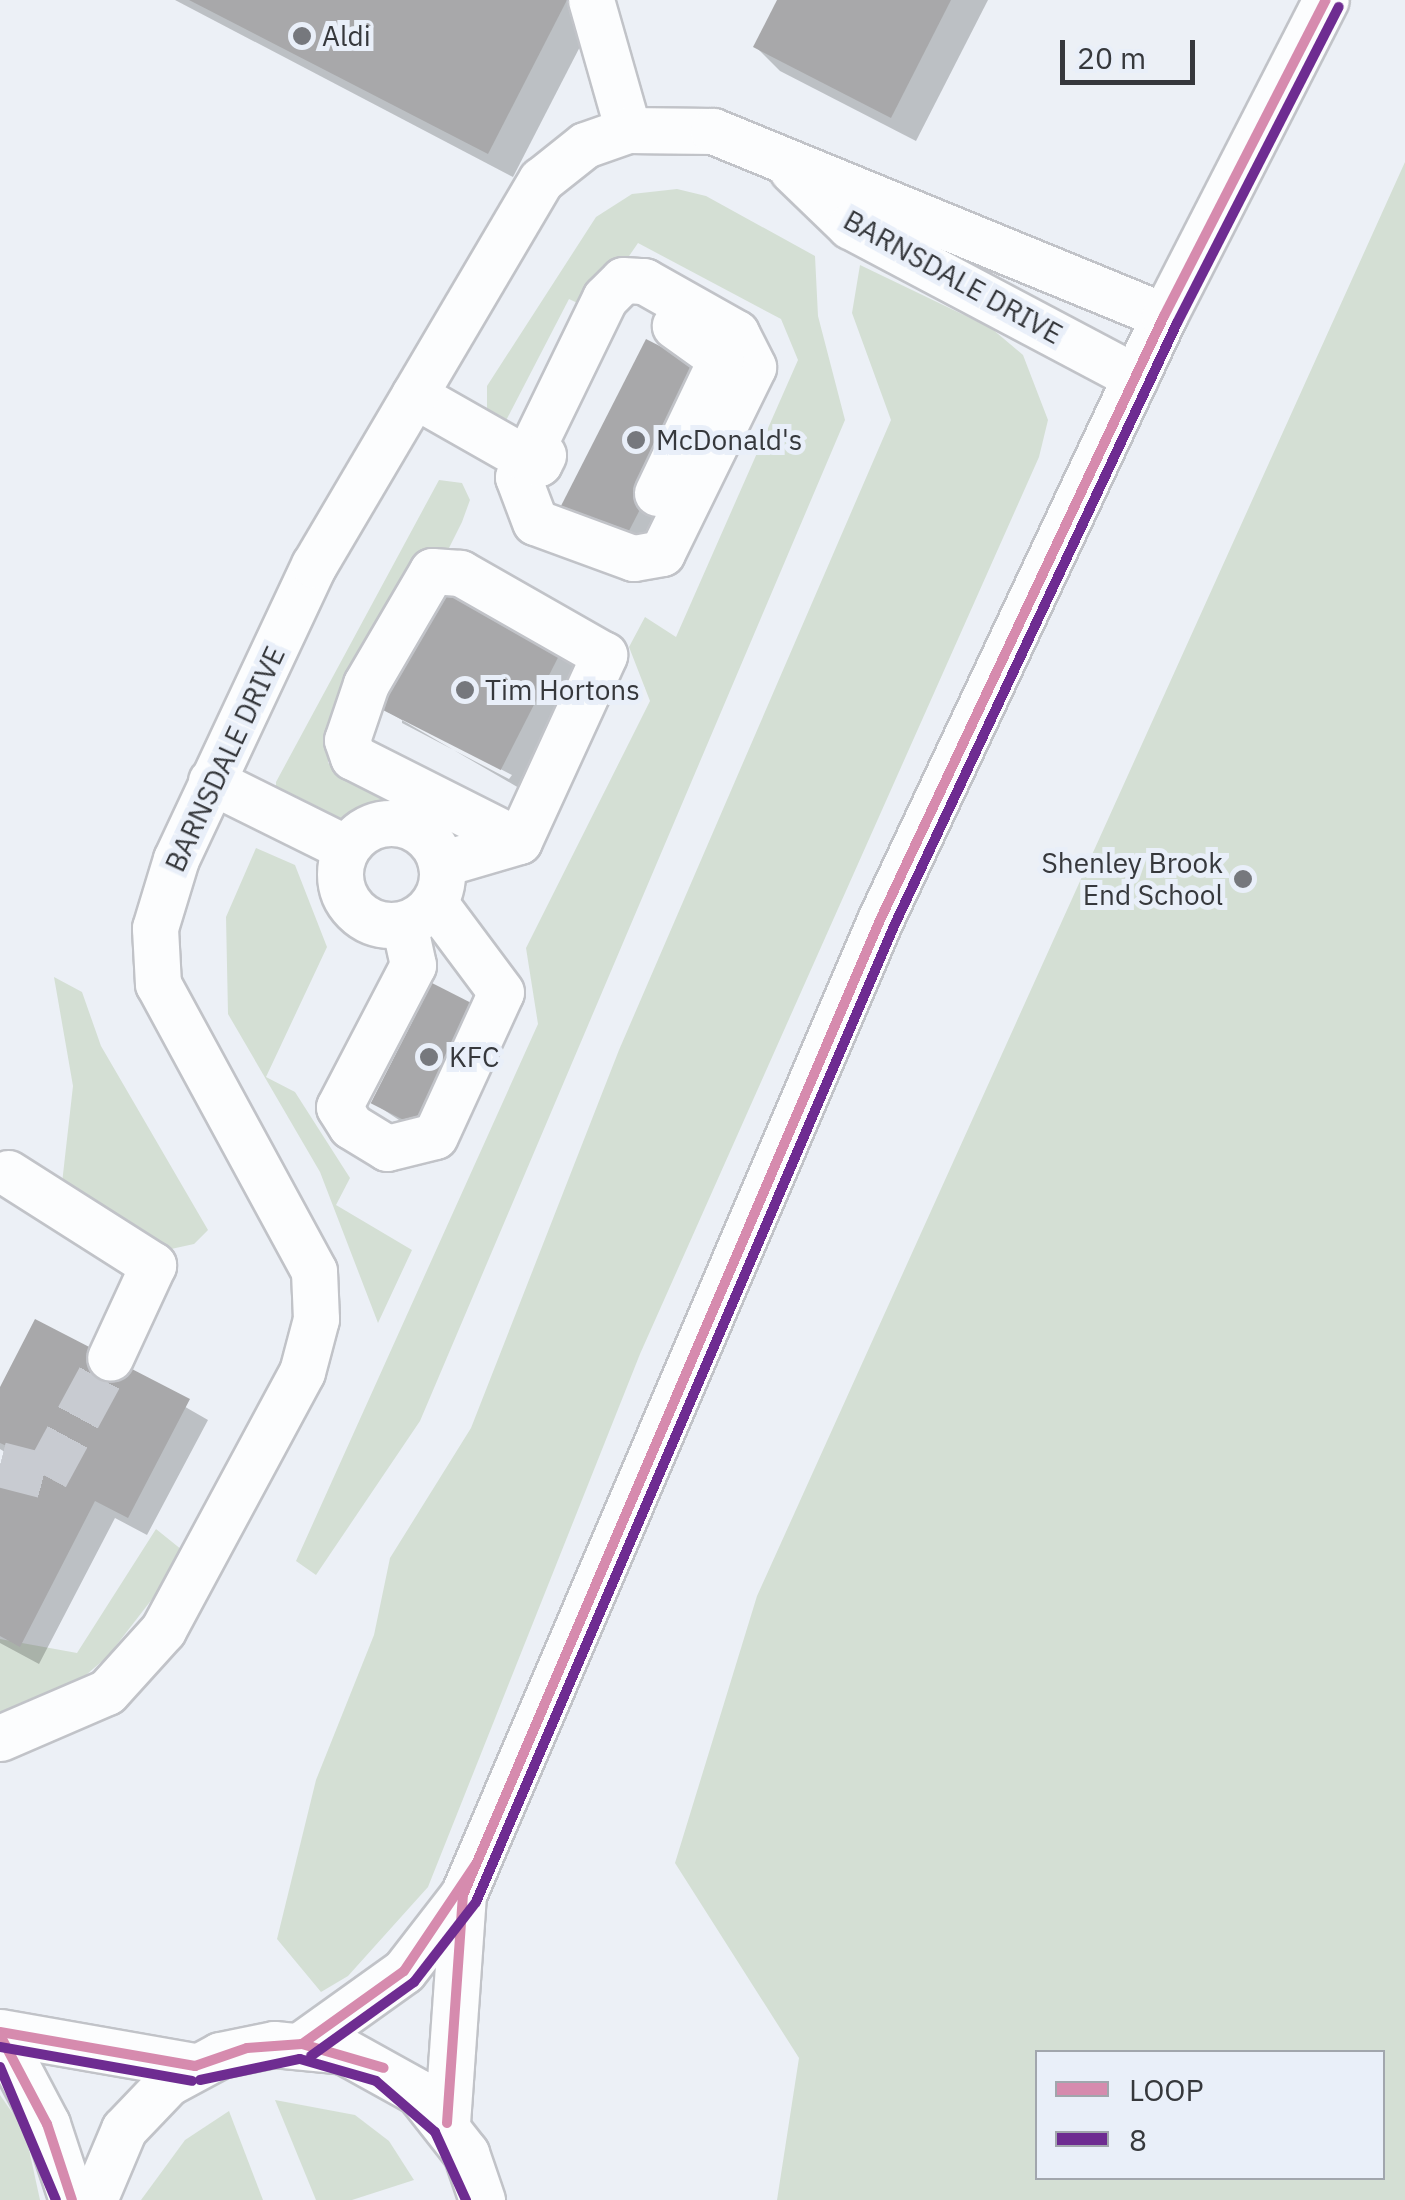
<!DOCTYPE html>
<style>
body{margin:0}
#map{position:relative;width:1405px;height:2200px;overflow:hidden;background:#ecf0f6;font-family:"IBM Plex Sans",sans-serif}
div>[style]{position:absolute}
.green>*{inset:0;background:#d4dfd4}
.shadow>*{inset:0;background:#0003}
.building>*{inset:0;background:#a8a8aa;transform-origin:0 0}
.minor-tunnel>*{height:45px;margin-top:-22.5px;transform-origin:0;background:repeating-linear-gradient(90deg,#c8cbd1 0 45px,transparent 0 67px)}
.roads{filter:drop-shadow(2px 0 #c1c3c8) drop-shadow(-2px 0 #c1c3c8) drop-shadow(0 2px #c1c3c8) drop-shadow(0 -2px #c1c3c8)}
.minor>*{height:45px;margin:-22.5px;padding:0 22.5px;transform-origin:22.5px;border-radius:22.5px;background:#fcfdfe}
.minor>.ring{margin:-22.5px;padding:0;box-sizing:content-box;background:none;border:45px solid #fcfdfe;border-radius:50%}
.bus-1>*{height:10px;margin:-5px;padding:0 5px;transform-origin:5px;border-radius:5px;background:#d68bae}
.bus-2>*{height:10px;margin:-5px;padding:0 5px;transform-origin:5px;border-radius:5px;background:#6e2c91}
.dots>*{width:28px;height:28px;translate:-50% -50%;box-sizing:border-box;border:5px solid #e9eff9;border-radius:50%}
span{translate:-50% -50%;white-space:nowrap;text-align:center;line-height:1.15;-webkit-text-stroke:10px #e9eff9;paint-order:stroke}
.poi-label{font-size:28px;color:#36383c}
.left{translate:0 -50%;text-align:left}
.right{translate:-100% -50%;text-align:right}
.street-label{font-size:28px;color:#36383c}
.legend{position:absolute;left:1035px;top:2050px;width:350px;height:130px;box-sizing:border-box;background:#e9eff9;border:2px solid #a1a6ad;margin:0;padding:12px 18px;list-style:none;font-size:30px;color:#36383c}
.legend li{display:flex;align-items:center;gap:20px;height:50px}
.legend b{width:50px;border:2px solid #a1a6ad}
.scale{position:absolute;left:1060px;top:40px;width:135px;height:45px;box-sizing:border-box;border:5px solid #36383c;border-top:0;padding-left:12px;font-size:30px;line-height:35px;white-space:nowrap;color:#36383c;-webkit-text-stroke:8px #e9eff9;paint-order:stroke}
</style>
<div id="map">
<div class="green">
<i style="clip-path:polygon(evenodd,1405px 162px,1405px 2200px,777px 2200px,799px 2058px,675px 1863px,757px 1596px,1405px 162px,1038px 2052px,1382px 2052px,1382px 2178px,1038px 2178px,1038px 2052px)"></i>
<i style="clip-path:polygon(677px 189px,706px 196px,815px 256px,818px 316px,845px 420px,420px 1421px,316px 1575px,296px 1561px,538px 1024px,526px 948px,650px 701px,629px 647px,645px 617px,676px 637px,798px 360px,781px 319px,638px 243px,592px 310px,569px 299px,498px 436px,487px 421px,487px 386px,596px 217px,632px 194px)"></i>
<i style="clip-path:polygon(860px 265px,991px 328px,1023px 355px,1048px 420px,1039px 457px,640px 1354px,428px 1887px,348px 1976px,321px 1992px,277px 1939px,316px 1780px,374px 1635px,390px 1558px,471px 1428px,619px 1050px,891px 420px,852px 313px)"></i>
<i style="clip-path:polygon(439px 480px,462px 483px,470px 500px,462px 522px,447px 552px,410px 562px,328px 727px,328px 763px,398px 801px,363px 808px,344px 831px,276px 793px,276px 782px)"></i>
<i style="clip-path:polygon(256px 848px,295px 865px,327px 947px,266px 1077px,295px 1092px,350px 1178px,336px 1205px,412px 1250px,378px 1323px,320px 1172px,228px 1014px,226px 917px)"></i>
<i style="clip-path:polygon(54px 977px,82px 992px,101px 1046px,208px 1230px,194px 1244px,162px 1251px,61px 1192px,73px 1086px)"></i>
<i style="clip-path:polygon(156px 1529px,187px 1554px,108px 1656px,57px 1700px,0 1718px,0 1639px,77px 1653px)"></i>
<i style="clip-path:polygon(0 2095px,25px 2131px,40px 2200px,0 2200px)"></i>
<i style="clip-path:polygon(275px 2100px,355px 2115px,389px 2141px,414px 2180px,352px 2200px,316px 2200px)"></i>
<i style="clip-path:polygon(229px 2111px,263px 2200px,141px 2200px,185px 2140px)"></i>
</div>
<div class="shadow">
<i style="clip-path:polygon(175px 0,604px 0,513px 177px)"></i>
<i style="clip-path:polygon(780px 0,988px 0,916px 141px,780px 71px,756px 47px)"></i>
<i style="clip-path:polygon(708px 373px,645px 559px,584px 528px)"></i>
<i style="clip-path:polygon(evenodd,445px 587px,582px 666px,519px 788px,383px 709px,445px 587px,402px 718px,512px 775px,509px 779px,402px 723px,402px 718px)"></i>
<i style="clip-path:polygon(483px 1012px,508px 1036px,450px 1154px,375px 1104px)"></i>
<i style="clip-path:polygon(37px 1322px,208px 1420px,147px 1535px,115px 1518px,39px 1664px,0 1643px,0 1470px,8px 1454px,0 1449px,0 1392px)"></i>
</div>
<div class="building">
<i style="clip-path:polygon(189px 0,567px 0,488px 154px)"></i>
<i style="clip-path:polygon(777px 0,951px 0,891px 118px,753px 47px)"></i>
<i style="left:646px;top:339px;width:72px;height:191px;rotate:27deg"></i>
<i style="left:444px;top:584px;width:135px;height:140px;rotate:27deg"></i>
<i style="left:432px;top:983px;width:59px;height:135px;rotate:27deg"></i>
<i style="clip-path:polygon(35px 1319px,190px 1399px,128px 1518px,95px 1501px,20px 1647px,0 1636px,0 1465px,9px 1447px,0 1443px,0 1387px)"></i>
</div>
<div class="minor-tunnel">
<i style="left:0;top:1464px;width:48px;rotate:14.6deg"></i>
<i style="left:46px;top:1476px;width:134px;rotate:-61.5deg"></i>
</div>
<div class="roads">
<div class="minor">
<i style="left:591px;top:0;width:135px;rotate:74.1deg"></i>
<i style="left:792px;top:170px;width:81px;rotate:44deg"></i>
<i style="left:850px;top:226px;width:323px;rotate:27.9deg"></i>
<i style="left:623px;top:280px;width:21px;rotate:3deg"></i>
<i style="left:644px;top:281px;width:106px;rotate:29.5deg"></i>
<i style="left:736px;top:333px;width:38px;rotate:63deg"></i>
<i style="left:753px;top:367px;width:207px;rotate:116.1deg"></i>
<i style="left:662px;top:553px;width:29px;rotate:170deg"></i>
<i style="left:633px;top:558px;width:104px;rotate:-159.8deg"></i>
<i style="left:535px;top:522px;width:48px;rotate:-110.7deg"></i>
<i style="left:518px;top:477px;width:199px;rotate:-64.1deg"></i>
<i style="left:605px;top:298px;width:25px;rotate:-45deg"></i>
<i style="left:414px;top:395px;width:125px;rotate:29.6deg"></i>
<i style="left:523px;top:457px;width:17px;rotate:21deg"></i>
<i style="left:539px;top:463px;width:9px;rotate:-63deg"></i>
<i style="left:657px;top:493px;width:148px;rotate:-64.5deg"></i>
<i style="left:721px;top:359px;width:57px;rotate:-144.3deg"></i>
<i style="left:211px;top:781px;width:151px;rotate:26.4deg"></i>
<i class="ring" style="left:340px;top:823px;width:57px;height:57px"></i>
<i style="left:441px;top:864px;width:81px;rotate:-16.4deg"></i>
<i style="left:519px;top:841px;width:205px;rotate:-65.4deg"></i>
<i style="left:604px;top:655px;width:166px;rotate:-150.3deg"></i>
<i style="left:460px;top:573px;width:28px;rotate:-176deg"></i>
<i style="left:432px;top:571px;width:131px;rotate:120.3deg"></i>
<i style="left:366px;top:684px;width:59px;rotate:108.7deg"></i>
<i style="left:347px;top:740px;width:18px;rotate:71deg"></i>
<i style="left:353px;top:757px;width:186px;rotate:26.8deg"></i>
<i style="left:404px;top:924px;width:42px;rotate:77.6deg"></i>
<i style="left:413px;top:965px;width:160px;rotate:117.5deg"></i>
<i style="left:339px;top:1107px;width:22px;rotate:58deg"></i>
<i style="left:351px;top:1126px;width:42px;rotate:31.4deg"></i>
<i style="left:387px;top:1148px;width:49px;rotate:-14deg"></i>
<i style="left:435px;top:1136px;width:158px;rotate:-65.4deg"></i>
<i style="left:501px;top:992px;width:112px;rotate:-126.7deg"></i>
<i style="left:8px;top:1173px;width:172px;rotate:32.4deg"></i>
<i style="left:153px;top:1265px;width:102px;rotate:114.8deg"></i>
<i style="left:0;top:1738px;width:116px;rotate:-23.3deg"></i>
<i style="left:107px;top:1692px;width:84px;rotate:-47.9deg"></i>
<i style="left:163px;top:1630px;width:293px;rotate:-61.7deg"></i>
<i style="left:302px;top:1372px;width:55px;rotate:-75.2deg"></i>
<i style="left:316px;top:1319px;width:48px;rotate:-92.4deg"></i>
<i style="left:314px;top:1271px;width:327px;rotate:-118.5deg"></i>
<i style="left:158px;top:984px;width:56px;rotate:-93.1deg"></i>
<i style="left:155px;top:928px;width:72px;rotate:-73.1deg"></i>
<i style="left:176px;top:859px;width:325px;rotate:-64.9deg"></i>
<i style="left:314px;top:565px;width:447px;rotate:-59.5deg"></i>
<i style="left:541px;top:180px;width:56px;rotate:-38.5deg"></i>
<i style="left:585px;top:145px;width:46px;rotate:-19.2deg"></i>
<i style="left:628px;top:130px;width:85px;rotate:0.7deg"></i>
<i style="left:713px;top:131px;width:487px;rotate:22.3deg"></i>
<i style="left:0;top:2032px;width:198px;rotate:9.9deg"></i>
<i style="left:0;top:2035px;width:101px;rotate:62.2deg"></i>
<i style="left:47px;top:2124px;width:80px;rotate:71.8deg"></i>
<i style="left:302px;top:2044px;width:125px;rotate:-35.6deg"></i>
<i style="left:404px;top:1971px;width:96px;rotate:-52.2deg"></i>
<i style="left:463px;top:1895px;width:1063px;rotate:-66.84deg"></i>
<i style="left:881px;top:918px;width:665px;rotate:-64.82deg"></i>
<i style="left:1164px;top:316px;width:355px;rotate:-62.9deg"></i>
<i style="left:447px;top:2123px;width:229px;rotate:-86deg"></i>
<i style="left:94px;top:2200px;width:77px;rotate:-67.1deg"></i>
<i style="left:124px;top:2129px;width:64px;rotate:-46.3deg"></i>
<i style="left:168px;top:2083px;width:59px;rotate:-28.3deg"></i>
<i style="left:220px;top:2055px;width:55px;rotate:-11.5deg"></i>
<i style="left:274px;top:2044px;width:70px;rotate:5.7deg"></i>
<i style="left:344px;top:2051px;width:85px;rotate:29deg"></i>
<i style="left:418px;top:2092px;width:78px;rotate:51.8deg"></i>
<i style="left:466px;top:2153px;width:50px;rotate:71.2deg"></i>
</div>
</div>
<div class="bus-1">
<i style="left:0;top:2032px;width:198px;rotate:9.9deg"></i>
<i style="left:0;top:2035px;width:101px;rotate:62.2deg"></i>
<i style="left:47px;top:2124px;width:80px;rotate:71.8deg"></i>
<i style="left:302px;top:2044px;width:125px;rotate:-35.6deg"></i>
<i style="left:404px;top:1971px;width:129px;rotate:-56.1deg"></i>
<i style="left:195px;top:2066px;width:55px;rotate:-19.1deg"></i>
<i style="left:247px;top:2048px;width:55px;rotate:-4.2deg"></i>
<i style="left:302px;top:2044px;width:85px;rotate:16.3deg"></i>
<i style="left:447px;top:2123px;width:229px;rotate:-86deg"></i>
<i style="left:463px;top:1895px;width:1063px;rotate:-66.84deg"></i>
<i style="left:881px;top:918px;width:665px;rotate:-64.82deg"></i>
<i style="left:1164px;top:316px;width:355px;rotate:-62.9deg"></i>
</div>
<div class="bus-2">
<i style="left:0;top:2047px;width:195px;rotate:10deg"></i>
<i style="left:311px;top:2056px;width:127px;rotate:-35.7deg"></i>
<i style="left:414px;top:1982px;width:101px;rotate:-52.2deg"></i>
<i style="left:476px;top:1902px;width:1064px;rotate:-66.81deg"></i>
<i style="left:895px;top:924px;width:664px;rotate:-64.86deg"></i>
<i style="left:1177px;top:323px;width:355px;rotate:-62.9deg"></i>
<i style="left:0;top:2067px;width:144px;rotate:67.2deg"></i>
<i style="left:200px;top:2080px;width:102px;rotate:-11.9deg"></i>
<i style="left:300px;top:2059px;width:79px;rotate:16.1deg"></i>
<i style="left:376px;top:2081px;width:78px;rotate:40.8deg"></i>
<i style="left:435px;top:2132px;width:75px;rotate:65.5deg"></i>
</div>
<div class="dots">
<i style="left:302px;top:36px;background:#76787d"></i>
<i style="left:636px;top:440px;background:#76787d"></i>
<i style="left:465px;top:690px;background:#76787d"></i>
<i style="left:1243px;top:879px;background:#76787d"></i>
<i style="left:429px;top:1057px;background:#76787d"></i>
</div>
<div class="poi-label">
<span class="left" style="left:322px;top:36px">Aldi</span>
<span class="left" style="left:656px;top:440px">McDonald's</span>
<span class="left" style="left:485px;top:690px">Tim Hortons</span>
<span class="right" style="left:1223px;top:879px">Shenley Brook<br>End School</span>
<span class="left" style="left:449px;top:1057px">KFC</span>
</div>
<div class="street-label">
<span style="left:953px;top:277px;rotate:29deg">BARNSDALE DRIVE</span>
<span style="left:225px;top:759px;rotate:-65deg">BARNSDALE DRIVE</span>
</div>
<ul class="legend">
<li><b style="height:12px;background:#d68bae"></b>LOOP</li>
<li><b style="height:12px;background:#6e2c91"></b>8</li>
</ul>
<div class="scale">20 m</div>
</div>
